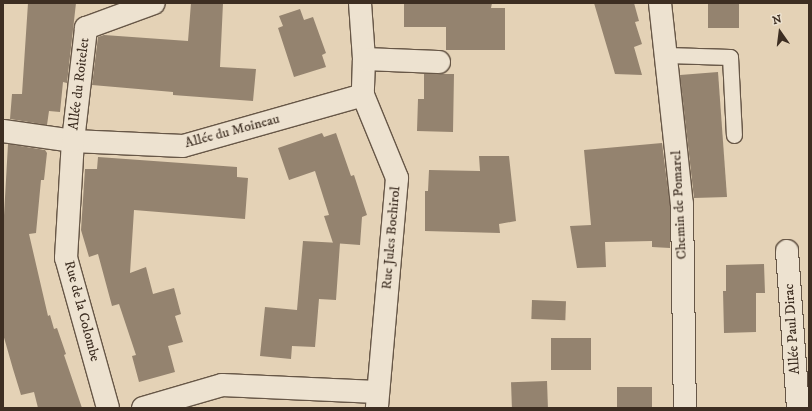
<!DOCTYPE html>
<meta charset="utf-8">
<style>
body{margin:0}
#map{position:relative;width:812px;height:411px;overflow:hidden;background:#e4d2b6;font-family:"IM FELL DW Pica",serif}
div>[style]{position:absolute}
.building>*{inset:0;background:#94836f;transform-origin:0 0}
.roads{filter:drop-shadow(1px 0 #675747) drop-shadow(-1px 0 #675747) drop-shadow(0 1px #675747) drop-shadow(0 -1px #675747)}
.lane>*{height:15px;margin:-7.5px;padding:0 7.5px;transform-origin:7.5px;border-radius:7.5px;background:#ede2d0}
.street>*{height:22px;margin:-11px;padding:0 11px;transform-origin:11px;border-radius:11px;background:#ede2d0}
span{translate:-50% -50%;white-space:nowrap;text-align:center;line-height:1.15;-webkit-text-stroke:3px #ede2d0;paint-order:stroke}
.street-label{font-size:14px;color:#3d2e22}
.frame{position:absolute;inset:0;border:4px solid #3d2e22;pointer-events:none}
.north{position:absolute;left:760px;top:12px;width:40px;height:40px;-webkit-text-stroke:3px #ede2d0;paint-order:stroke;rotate:346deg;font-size:11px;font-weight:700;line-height:16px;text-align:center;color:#3d2e22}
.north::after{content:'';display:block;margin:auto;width:14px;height:18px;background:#3d2e22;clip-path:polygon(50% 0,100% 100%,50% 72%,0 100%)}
</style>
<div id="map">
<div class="building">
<i style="clip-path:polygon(28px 3px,76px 3px,67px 83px,63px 82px,60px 112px,49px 111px,47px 125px,10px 119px,12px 94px,22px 94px)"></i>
<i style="clip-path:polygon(191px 3px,223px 3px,220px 67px,256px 69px,253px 101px,173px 95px,173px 92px,92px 85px,98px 37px,104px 35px,188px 41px)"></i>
<i style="clip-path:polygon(404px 3px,492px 3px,491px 8px,505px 8px,505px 50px,446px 50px,446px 27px,404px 27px)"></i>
<i style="clip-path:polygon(594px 3px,634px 3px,639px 21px,635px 22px,642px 44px,634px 47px,642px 75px,615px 74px)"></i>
<i style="left:708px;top:3px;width:31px;height:25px"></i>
<i style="clip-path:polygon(300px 9px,304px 20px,313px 17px,326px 53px,322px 55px,326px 67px,294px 77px,278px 28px,283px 26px,279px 16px)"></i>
<i style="clip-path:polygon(718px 72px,727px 197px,694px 198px,680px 75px)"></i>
<i style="clip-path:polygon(424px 74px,454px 74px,453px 132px,417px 131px,418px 99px,424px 99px)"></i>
<i style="clip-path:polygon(322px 133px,324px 137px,336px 133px,351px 176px,354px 175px,367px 215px,362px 217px,360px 245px,333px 243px,324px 216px,329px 215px,315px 171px,289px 180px,278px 148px)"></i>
<i style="clip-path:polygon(662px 143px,670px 205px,670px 248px,652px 247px,652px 241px,605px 242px,606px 267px,577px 268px,570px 226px,591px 225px,584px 150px)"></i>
<i style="clip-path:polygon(8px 144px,45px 150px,47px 153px,44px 180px,41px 180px,36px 233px,29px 234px,48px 316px,50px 315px,54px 329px,57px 328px,66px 354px,64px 355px,82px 408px,38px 408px,34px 392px,21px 395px,13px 369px,3px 334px,3px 233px)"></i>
<i style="clip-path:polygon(479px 156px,509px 156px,516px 221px,499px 224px,500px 233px,425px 231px,425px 191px,428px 191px,429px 170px,480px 171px)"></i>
<i style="clip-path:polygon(98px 157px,237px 167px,237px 177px,248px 178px,245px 219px,134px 210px,130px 273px,146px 267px,153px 294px,174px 288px,181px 314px,175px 316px,183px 342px,168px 346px,175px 372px,139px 382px,132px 356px,136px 355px,119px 304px,112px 306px,98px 254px,89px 257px,81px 230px,85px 169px,97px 169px)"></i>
<i style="clip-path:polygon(303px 241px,340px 243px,336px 300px,319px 299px,315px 347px,292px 346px,291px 359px,260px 356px,265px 307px,297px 310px)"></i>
<i style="clip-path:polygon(764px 264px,765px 293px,756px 293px,756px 332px,724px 333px,723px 291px,726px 291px,726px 265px)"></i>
<i style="left:532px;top:300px;width:34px;height:19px;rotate:2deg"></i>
<i style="left:551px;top:338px;width:40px;height:32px"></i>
<i style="left:547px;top:381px;width:27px;height:36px;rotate:88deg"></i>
<i style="left:652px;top:387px;width:21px;height:35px;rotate:90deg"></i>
</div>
<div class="roads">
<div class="lane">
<i style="left:667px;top:55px;width:63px;rotate:1.8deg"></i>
<i style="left:730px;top:57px;width:78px;rotate:87.1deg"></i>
</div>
<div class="street">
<i style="left:360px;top:3px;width:56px;rotate:85.9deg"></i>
<i style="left:364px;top:59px;width:36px;rotate:92deg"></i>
<i style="left:363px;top:95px;width:90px;rotate:67.7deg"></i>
<i style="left:397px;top:178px;width:231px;rotate:95deg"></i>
<i style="left:660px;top:3px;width:202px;rotate:83.8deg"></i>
<i style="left:682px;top:204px;width:204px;rotate:89.2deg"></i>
<i style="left:364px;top:59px;width:75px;rotate:2.3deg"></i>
<i style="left:3px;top:131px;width:71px;rotate:8.1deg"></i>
<i style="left:73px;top:141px;width:110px;rotate:2.6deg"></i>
<i style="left:183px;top:146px;width:187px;rotate:-15.8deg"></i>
<i style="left:787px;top:251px;width:157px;rotate:86deg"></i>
<i style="left:108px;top:408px;width:156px;rotate:-105.6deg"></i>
<i style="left:66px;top:258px;width:117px;rotate:-86.6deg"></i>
<i style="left:73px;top:141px;width:114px;rotate:-83.4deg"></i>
<i style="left:86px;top:28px;width:72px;rotate:-20.2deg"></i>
<i style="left:143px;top:408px;width:82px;rotate:-16.2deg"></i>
<i style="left:222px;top:385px;width:155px;rotate:2.6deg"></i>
</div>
</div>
<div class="street-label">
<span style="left:79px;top:84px;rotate:-83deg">Allée du Roitelet</span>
<span style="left:232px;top:131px;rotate:-15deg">Allée du Moineau</span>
<span style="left:679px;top:205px;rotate:-93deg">Chemin de Pomarel</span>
<span style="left:391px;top:238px;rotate:-85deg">Rue Jules Bochirol</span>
<span style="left:82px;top:311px;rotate:75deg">Rue de la Colombe</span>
<span style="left:792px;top:329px;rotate:-94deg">Allée Paul Dirac</span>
</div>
<div class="frame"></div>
<div class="north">N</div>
</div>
